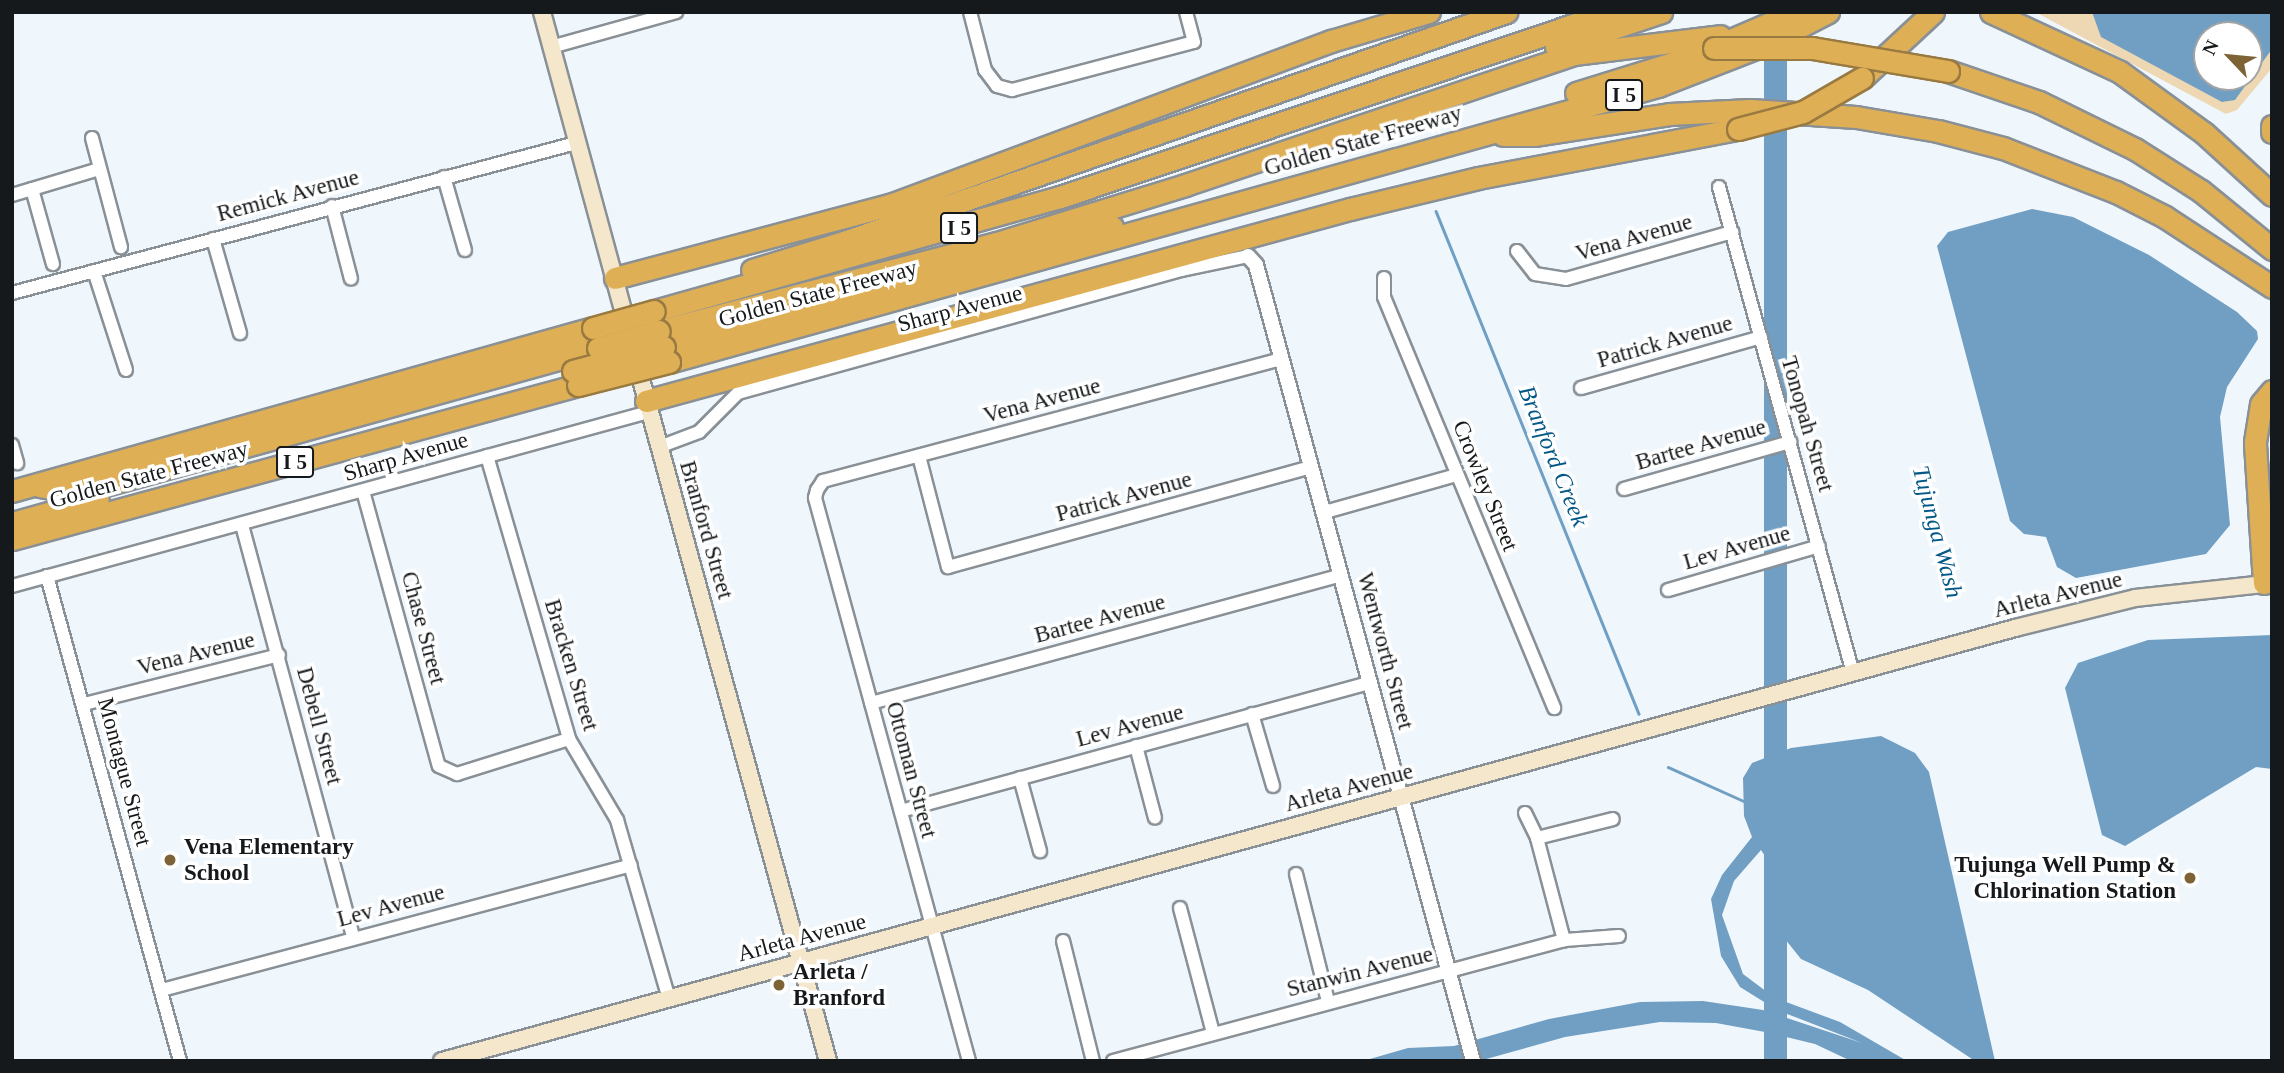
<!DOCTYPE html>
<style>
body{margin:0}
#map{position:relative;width:2284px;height:1073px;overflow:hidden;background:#eff7fd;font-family:"Times New Roman",serif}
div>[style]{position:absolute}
.green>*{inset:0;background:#eed8b3}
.water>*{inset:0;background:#709fc3;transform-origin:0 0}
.stream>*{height:2.5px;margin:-1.25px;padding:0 1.25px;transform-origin:1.25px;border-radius:1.25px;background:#709fc3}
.roads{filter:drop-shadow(2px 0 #899096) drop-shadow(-2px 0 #899096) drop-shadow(0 2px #899096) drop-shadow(0 -2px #899096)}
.minor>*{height:12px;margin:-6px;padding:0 6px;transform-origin:6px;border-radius:6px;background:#fff}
.tertiary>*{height:14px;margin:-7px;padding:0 7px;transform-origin:7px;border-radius:7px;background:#fff}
.secondary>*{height:16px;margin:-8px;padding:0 8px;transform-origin:8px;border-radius:8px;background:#f5e7cc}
.motorway>*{height:21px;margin:-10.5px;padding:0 10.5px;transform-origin:10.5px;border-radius:10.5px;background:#dfaf56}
.bridges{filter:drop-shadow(2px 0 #997a41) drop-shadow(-2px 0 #997a41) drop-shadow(0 2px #997a41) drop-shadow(0 -2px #997a41)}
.motorway-bridge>*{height:21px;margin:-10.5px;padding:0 10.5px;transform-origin:10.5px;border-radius:10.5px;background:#dfaf56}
.dots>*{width:19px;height:19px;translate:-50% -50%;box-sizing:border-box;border:4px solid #fff;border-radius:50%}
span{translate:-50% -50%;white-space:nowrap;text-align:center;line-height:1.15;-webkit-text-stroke:7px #fff;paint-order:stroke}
.shield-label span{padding:2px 5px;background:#fff;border:2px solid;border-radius:5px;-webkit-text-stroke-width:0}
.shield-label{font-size:21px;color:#16191b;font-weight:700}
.street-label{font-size:23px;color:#16191b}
.poi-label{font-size:23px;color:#16191b;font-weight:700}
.left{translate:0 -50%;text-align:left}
.right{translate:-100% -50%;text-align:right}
.water-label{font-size:24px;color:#045887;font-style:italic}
.frame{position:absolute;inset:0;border:14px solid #16191b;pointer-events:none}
.north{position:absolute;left:2193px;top:21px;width:70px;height:70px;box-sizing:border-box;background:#fff;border:2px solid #a2a3a4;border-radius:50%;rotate:296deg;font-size:19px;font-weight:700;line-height:28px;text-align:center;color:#16191b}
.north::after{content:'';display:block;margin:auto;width:24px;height:32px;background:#7d6335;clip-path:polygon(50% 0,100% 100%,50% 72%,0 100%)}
</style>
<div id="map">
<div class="green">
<i style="clip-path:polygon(evenodd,2035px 12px,2272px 12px,2272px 68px,2237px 110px,2226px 114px,2035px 12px,2207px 35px,2249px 35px,2249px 77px,2207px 77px,2207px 35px)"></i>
</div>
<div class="water">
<i style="left:1764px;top:12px;width:23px;height:1088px"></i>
<i style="clip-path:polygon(evenodd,2092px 12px,2272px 12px,2272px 49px,2235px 100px,2222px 102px,2101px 37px,2092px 12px,2207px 35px,2249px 35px,2249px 77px,2207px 77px,2207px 35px)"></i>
<i style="clip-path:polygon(2032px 209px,2073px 217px,2149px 255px,2237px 312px,2257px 331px,2258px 339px,2227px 387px,2220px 417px,2230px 525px,2206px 554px,2076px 578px,2057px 567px,2046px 537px,2024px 534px,2010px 521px,1937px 246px,1948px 232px)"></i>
<i style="clip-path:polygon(2272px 635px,2272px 769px,2256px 767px,2125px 846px,2102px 835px,2065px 688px,2078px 663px,2148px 640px)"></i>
<i style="clip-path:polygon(1881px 736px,1915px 753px,1929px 772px,1995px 1061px,1975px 1061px,1868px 990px,1801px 959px,1781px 934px,1773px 896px,1773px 868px,1761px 850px,1734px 881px,1722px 915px,1743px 974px,1775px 998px,1840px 1022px,1907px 1061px,1851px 1061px,1815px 1044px,1765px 1032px,1716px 1023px,1660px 1022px,1565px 1037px,1479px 1061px,1363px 1061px,1408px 1048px,1454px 1046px,1549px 1019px,1640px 1002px,1703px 1001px,1763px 1010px,1862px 1043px,1777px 1010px,1740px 987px,1721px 956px,1711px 899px,1722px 875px,1752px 837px,1744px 816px,1743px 778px,1752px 763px,1791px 748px)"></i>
</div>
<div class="stream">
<i style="left:1436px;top:211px;width:542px;rotate:68.02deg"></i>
<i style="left:1668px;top:767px;width:88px;rotate:24.2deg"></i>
</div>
<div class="roads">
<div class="minor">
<i style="left:970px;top:12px;width:60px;rotate:75.5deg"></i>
<i style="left:985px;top:70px;width:20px;rotate:53deg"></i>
<i style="left:997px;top:86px;width:16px;rotate:15deg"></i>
<i style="left:1012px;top:90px;width:188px;rotate:-14.8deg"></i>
<i style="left:1194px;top:42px;width:31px;rotate:-105deg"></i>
<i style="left:551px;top:47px;width:130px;rotate:-15.6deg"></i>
<i style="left:92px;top:138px;width:113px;rotate:75.1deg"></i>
<i style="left:444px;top:177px;width:76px;rotate:74deg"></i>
<i style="left:1719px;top:187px;width:504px;rotate:74.59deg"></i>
<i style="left:32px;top:189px;width:78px;rotate:74.4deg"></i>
<i style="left:12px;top:195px;width:91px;rotate:-16.6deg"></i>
<i style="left:332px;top:206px;width:75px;rotate:75.4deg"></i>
<i style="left:213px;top:239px;width:98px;rotate:74deg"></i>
<i style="left:1517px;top:251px;width:29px;rotate:52deg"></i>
<i style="left:1535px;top:274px;width:31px;rotate:9deg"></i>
<i style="left:1566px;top:279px;width:173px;rotate:-15.8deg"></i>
<i style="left:94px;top:271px;width:104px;rotate:72.1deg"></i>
<i style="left:1384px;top:278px;width:19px;rotate:90deg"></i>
<i style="left:1384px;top:297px;width:445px;rotate:67.5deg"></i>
<i style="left:12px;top:293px;width:584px;rotate:-14.89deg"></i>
<i style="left:1581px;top:388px;width:187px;rotate:-15.8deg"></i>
<i style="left:12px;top:445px;width:19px;rotate:74deg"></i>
<i style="left:659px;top:447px;width:43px;rotate:-20.6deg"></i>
<i style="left:699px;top:432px;width:55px;rotate:-45deg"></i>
<i style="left:738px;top:393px;width:461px;rotate:-15.5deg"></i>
<i style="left:1182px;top:270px;width:67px;rotate:-12deg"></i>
<i style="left:487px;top:456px;width:295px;rotate:73.8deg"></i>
<i style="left:569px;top:739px;width:94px;rotate:59.3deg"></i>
<i style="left:617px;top:820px;width:186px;rotate:73.8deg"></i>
<i style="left:919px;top:456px;width:115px;rotate:75.4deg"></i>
<i style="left:948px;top:567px;width:377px;rotate:-15.4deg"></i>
<i style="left:1624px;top:489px;width:173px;rotate:-15.8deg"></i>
<i style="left:363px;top:491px;width:285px;rotate:74.6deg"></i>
<i style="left:439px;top:766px;width:20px;rotate:24deg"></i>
<i style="left:457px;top:774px;width:117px;rotate:-17.4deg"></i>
<i style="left:1325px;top:512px;width:137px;rotate:-15.7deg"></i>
<i style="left:242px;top:525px;width:427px;rotate:74.9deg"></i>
<i style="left:47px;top:576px;width:503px;rotate:74.66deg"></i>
<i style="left:12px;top:586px;width:660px;rotate:-15.28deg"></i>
<i style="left:1668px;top:590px;width:157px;rotate:-16.2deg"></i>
<i style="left:871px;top:703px;width:487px;rotate:-15.2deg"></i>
<i style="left:84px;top:704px;width:201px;rotate:-14.1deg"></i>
<i style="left:1252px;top:714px;width:75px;rotate:73.7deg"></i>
<i style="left:1136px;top:746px;width:74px;rotate:75.2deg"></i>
<i style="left:1020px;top:778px;width:76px;rotate:74.7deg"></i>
<i style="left:901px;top:811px;width:487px;rotate:-15.3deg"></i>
<i style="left:1525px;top:813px;width:28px;rotate:64deg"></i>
<i style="left:1537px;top:838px;width:106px;rotate:75.2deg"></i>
<i style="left:1537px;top:838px;width:78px;rotate:-14deg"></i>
<i style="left:1296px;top:874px;width:131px;rotate:75.9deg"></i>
<i style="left:1180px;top:908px;width:129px;rotate:75.2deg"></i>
<i style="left:1063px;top:941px;width:124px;rotate:76deg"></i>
<i style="left:162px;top:990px;width:485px;rotate:-14.9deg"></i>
<i style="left:969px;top:1061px;width:584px;rotate:-105.3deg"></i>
<i style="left:815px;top:498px;width:8px;rotate:-76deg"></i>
<i style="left:817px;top:490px;width:11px;rotate:-56deg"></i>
<i style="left:823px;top:481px;width:474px;rotate:-14.9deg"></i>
<i style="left:1113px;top:1061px;width:467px;rotate:-15deg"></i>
<i style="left:1564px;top:940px;width:55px;rotate:-4.2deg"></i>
</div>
<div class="tertiary">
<i style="left:1248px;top:256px;width:12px;rotate:48deg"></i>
<i style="left:1256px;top:265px;width:825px;rotate:74.75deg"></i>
</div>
<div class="secondary">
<i style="left:542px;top:12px;width:328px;rotate:74.8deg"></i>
<i style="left:636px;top:361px;width:726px;rotate:74.66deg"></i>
<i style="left:442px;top:1061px;width:1632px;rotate:-15.39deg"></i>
<i style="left:2015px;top:628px;width:124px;rotate:-14deg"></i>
<i style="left:2135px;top:598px;width:138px;rotate:-6.2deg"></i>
</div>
<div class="motorway">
<i style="left:1991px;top:12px;width:142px;rotate:24.9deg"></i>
<i style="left:2120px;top:72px;width:104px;rotate:36deg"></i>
<i style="left:2204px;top:133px;width:92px;rotate:42.4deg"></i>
<i style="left:1556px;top:47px;width:111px;rotate:-18.4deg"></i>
<i style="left:1948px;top:71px;width:96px;rotate:18.8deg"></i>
<i style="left:2039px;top:102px;width:107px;rotate:26.1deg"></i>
<i style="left:2135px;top:149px;width:78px;rotate:32.5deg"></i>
<i style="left:2201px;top:191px;width:92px;rotate:39.2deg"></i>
<i style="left:1862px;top:78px;width:97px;rotate:-42.9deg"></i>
<i style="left:1576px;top:93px;width:118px;rotate:-17.2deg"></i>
<i style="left:1689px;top:58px;width:116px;rotate:-23.3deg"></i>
<i style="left:2272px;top:126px;width:6px;rotate:90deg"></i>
<i style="left:1503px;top:135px;width:31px"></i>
<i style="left:1534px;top:135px;width:137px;rotate:-8.8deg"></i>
<i style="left:1669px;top:114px;width:81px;rotate:-2.8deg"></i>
<i style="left:1750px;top:110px;width:106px;rotate:3.8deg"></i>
<i style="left:1856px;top:117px;width:83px;rotate:9.7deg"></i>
<i style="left:1938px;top:131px;width:67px;rotate:14.7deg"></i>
<i style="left:2003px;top:148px;width:121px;rotate:21.3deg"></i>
<i style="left:2116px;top:192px;width:55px;rotate:27deg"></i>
<i style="left:2165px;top:217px;width:128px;rotate:33.2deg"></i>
<i style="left:752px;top:270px;width:99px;rotate:-17deg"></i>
<i style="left:847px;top:241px;width:698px;rotate:-19.16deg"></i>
<i style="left:615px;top:278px;width:285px;rotate:-14.9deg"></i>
<i style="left:890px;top:205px;width:471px;rotate:-20.4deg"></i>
<i style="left:1331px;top:41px;width:102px;rotate:-16.5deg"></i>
<i style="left:654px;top:311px;width:422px;rotate:-15.7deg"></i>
<i style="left:1060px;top:197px;width:582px;rotate:-18.53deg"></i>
<i style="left:659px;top:331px;width:349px;rotate:-14.6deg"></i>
<i style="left:997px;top:243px;width:197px;rotate:-17.1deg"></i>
<i style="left:1185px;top:185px;width:410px;rotate:-18.6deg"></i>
<i style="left:1574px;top:54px;width:147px;rotate:-7deg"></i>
<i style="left:664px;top:347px;width:464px;rotate:-15deg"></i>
<i style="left:669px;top:362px;width:1027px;rotate:-15.59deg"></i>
<i style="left:1658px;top:86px;width:116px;rotate:-21.3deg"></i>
<i style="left:1766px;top:44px;width:70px;rotate:-27.3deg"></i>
<i style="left:646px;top:401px;width:730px;rotate:-15.26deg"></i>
<i style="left:1350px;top:209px;width:132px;rotate:-13.6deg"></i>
<i style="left:1478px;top:178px;width:265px;rotate:-10.7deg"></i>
<i style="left:39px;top:486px;width:39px;rotate:10deg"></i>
<i style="left:77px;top:493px;width:541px;rotate:-15.55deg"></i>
<i style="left:12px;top:491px;width:603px;rotate:-15.67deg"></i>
<i style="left:12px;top:523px;width:89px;rotate:-15.6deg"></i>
<i style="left:12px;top:539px;width:587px;rotate:-15.22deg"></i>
<i style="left:2264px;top:583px;width:141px;rotate:-93.7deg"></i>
<i style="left:2255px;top:442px;width:38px;rotate:-81deg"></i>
<i style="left:2261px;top:404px;width:17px;rotate:-50deg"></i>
</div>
</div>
<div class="bridges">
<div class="motorway-bridge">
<i style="left:1714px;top:48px;width:98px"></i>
<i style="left:1812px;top:48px;width:138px;rotate:9.6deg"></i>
<i style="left:1738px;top:129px;width:67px;rotate:-14.7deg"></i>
<i style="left:1803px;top:112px;width:68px;rotate:-30deg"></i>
<i style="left:593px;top:328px;width:63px;rotate:-15.6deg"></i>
<i style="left:598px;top:348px;width:63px;rotate:-15.6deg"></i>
<i style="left:573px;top:371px;width:94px;rotate:-14.8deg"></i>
<i style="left:578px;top:385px;width:94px;rotate:-14.2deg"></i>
</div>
</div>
<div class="dots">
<i style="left:170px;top:860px;background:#7d6335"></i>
<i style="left:2190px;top:878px;background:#7d6335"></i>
<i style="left:779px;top:985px;background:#7d6335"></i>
</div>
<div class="shield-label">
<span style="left:1624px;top:95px">I 5</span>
<span style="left:959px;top:228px">I 5</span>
<span style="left:295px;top:462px">I 5</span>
</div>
<div class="street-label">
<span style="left:1363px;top:141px;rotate:-16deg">Golden State Freeway</span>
<span style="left:288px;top:196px;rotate:-15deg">Remick Avenue</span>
<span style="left:1634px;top:238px;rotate:-16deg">Vena Avenue</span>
<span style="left:818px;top:294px;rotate:-15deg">Golden State Freeway</span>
<span style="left:960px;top:309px;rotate:-15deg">Sharp Avenue</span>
<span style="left:1665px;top:342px;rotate:-16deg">Patrick Avenue</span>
<span style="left:1042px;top:401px;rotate:-15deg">Vena Avenue</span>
<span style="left:1807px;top:424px;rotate:74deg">Tonopah Street</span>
<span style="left:1701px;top:445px;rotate:-16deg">Bartee Avenue</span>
<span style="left:406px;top:457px;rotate:-16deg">Sharp Avenue</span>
<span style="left:149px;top:475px;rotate:-15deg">Golden State Freeway</span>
<span style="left:1485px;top:486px;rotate:68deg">Crowley Street</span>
<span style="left:1124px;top:497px;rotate:-15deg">Patrick Avenue</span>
<span style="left:706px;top:530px;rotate:74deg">Branford Street</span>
<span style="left:1737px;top:548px;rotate:-16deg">Lev Avenue</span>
<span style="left:2058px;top:595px;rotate:-14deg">Arleta Avenue</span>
<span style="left:1100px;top:619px;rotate:-15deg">Bartee Avenue</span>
<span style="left:423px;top:628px;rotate:75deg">Chase Street</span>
<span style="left:1385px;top:651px;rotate:75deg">Wentworth Street</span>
<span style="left:196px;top:654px;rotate:-14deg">Vena Avenue</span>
<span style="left:571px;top:665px;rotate:73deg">Bracken Street</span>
<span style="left:319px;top:726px;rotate:75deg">Debell Street</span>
<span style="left:1130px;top:726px;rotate:-15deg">Lev Avenue</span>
<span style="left:911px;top:770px;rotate:75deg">Ottoman Street</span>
<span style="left:124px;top:772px;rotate:75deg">Montague Street</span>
<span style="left:1349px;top:788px;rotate:-15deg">Arleta Avenue</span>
<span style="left:391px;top:906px;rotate:-15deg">Lev Avenue</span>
<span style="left:802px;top:938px;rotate:-15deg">Arleta Avenue</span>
<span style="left:1360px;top:972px;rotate:-14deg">Stanwin Avenue</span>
</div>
<div class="poi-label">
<span class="left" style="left:184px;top:860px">Vena Elementary<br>School</span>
<span class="right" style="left:2176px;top:878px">Tujunga Well Pump &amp;<br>Chlorination Station</span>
<span class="left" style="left:793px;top:985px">Arleta /<br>Branford</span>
</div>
<div class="water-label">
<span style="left:1553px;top:456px;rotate:68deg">Branford Creek</span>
<span style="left:1937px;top:532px;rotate:75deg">Tujunga Wash</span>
</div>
<div class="frame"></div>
<div class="north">N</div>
</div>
